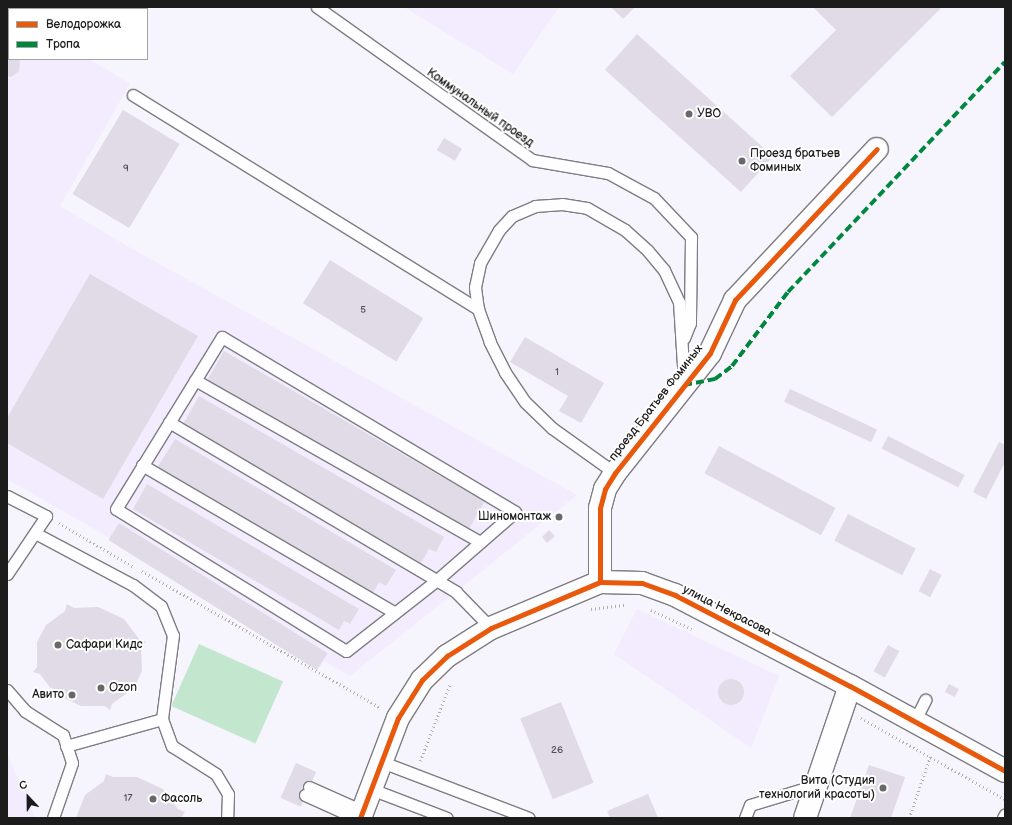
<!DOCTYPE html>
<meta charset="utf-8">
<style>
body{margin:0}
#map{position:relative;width:1012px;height:825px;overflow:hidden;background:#f6f4fc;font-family:"Balsamiq Sans",sans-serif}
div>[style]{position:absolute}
.built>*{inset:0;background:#f2ecfe}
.green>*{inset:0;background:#c2e6ce;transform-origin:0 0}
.building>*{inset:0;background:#e0dbe7;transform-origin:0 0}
.round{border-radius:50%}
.path>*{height:2.5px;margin-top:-1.25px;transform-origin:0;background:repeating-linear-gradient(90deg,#b0b0b1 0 1px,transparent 0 4px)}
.roads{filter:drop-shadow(1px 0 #7e7d81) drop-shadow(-1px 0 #7e7d81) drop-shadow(0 1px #7e7d81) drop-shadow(0 -1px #7e7d81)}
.lane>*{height:11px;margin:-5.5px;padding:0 5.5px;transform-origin:5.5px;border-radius:5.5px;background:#fefdff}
.street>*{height:22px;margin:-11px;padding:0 11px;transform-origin:11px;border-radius:11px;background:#fefdff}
.quiet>*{height:4px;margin-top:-2px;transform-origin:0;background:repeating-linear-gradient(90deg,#00873e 0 8px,transparent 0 12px)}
.cycleway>*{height:5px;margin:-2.5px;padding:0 2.5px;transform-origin:2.5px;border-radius:2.5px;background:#e8590c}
.dots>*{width:11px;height:11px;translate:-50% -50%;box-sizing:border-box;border:2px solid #fff;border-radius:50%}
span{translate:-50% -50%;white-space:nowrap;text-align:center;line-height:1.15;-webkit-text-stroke:4px #fff;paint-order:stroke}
.number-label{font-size:10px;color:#504f52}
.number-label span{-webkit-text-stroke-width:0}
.street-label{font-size:12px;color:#1c1c1c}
.poi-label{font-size:12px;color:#1c1c1c}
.left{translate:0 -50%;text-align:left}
.right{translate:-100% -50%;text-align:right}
.frame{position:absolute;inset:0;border:8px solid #1c1c1c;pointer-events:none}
.legend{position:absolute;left:8px;top:8px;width:140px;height:52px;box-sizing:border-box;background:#fff;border:1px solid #a4a4a4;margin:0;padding:5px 7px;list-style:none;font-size:12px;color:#1c1c1c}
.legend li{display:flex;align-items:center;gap:8px;height:20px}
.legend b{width:20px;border:1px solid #a4a4a4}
.north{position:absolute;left:8px;top:777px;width:40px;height:40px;-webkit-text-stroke:3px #fff;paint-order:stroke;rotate:338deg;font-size:11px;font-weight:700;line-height:16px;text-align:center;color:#1c1c1c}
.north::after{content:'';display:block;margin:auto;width:14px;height:18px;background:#1c1c1c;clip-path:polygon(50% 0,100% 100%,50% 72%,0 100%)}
</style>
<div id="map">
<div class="built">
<i style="clip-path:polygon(404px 7px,559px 7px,513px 74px)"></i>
<i style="clip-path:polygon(7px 12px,9px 59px,89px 59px,130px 84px,60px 206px,134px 250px,577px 495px,350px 676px,7px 479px)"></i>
<i style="clip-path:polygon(637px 609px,779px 676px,751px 748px,614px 654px)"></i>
<i style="clip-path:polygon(7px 754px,35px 818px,7px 818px)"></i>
</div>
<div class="green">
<i style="left:199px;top:644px;width:92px;height:68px;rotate:24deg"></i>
</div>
<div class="building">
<i style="left:7px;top:7px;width:63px;height:3px"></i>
<i style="clip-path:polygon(611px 7px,635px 7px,623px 19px)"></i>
<i style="clip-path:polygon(813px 7px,942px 7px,832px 117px,790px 76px,836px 30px)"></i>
<i style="left:637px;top:34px;width:183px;height:48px;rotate:42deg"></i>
<i style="clip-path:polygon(7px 51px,9px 59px,19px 59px,20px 62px,19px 71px,11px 77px,7px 76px)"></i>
<i style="left:123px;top:110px;width:66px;height:98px;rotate:31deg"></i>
<i style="left:444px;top:138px;width:21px;height:14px;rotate:31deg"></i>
<i style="left:330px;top:260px;width:110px;height:51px;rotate:32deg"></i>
<i style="clip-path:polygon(90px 274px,198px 336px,103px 499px,7px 443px,7px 418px)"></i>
<i style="clip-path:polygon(525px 337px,604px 383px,581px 423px,559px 411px,568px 396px,510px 362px)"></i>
<i style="left:224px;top:351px;width:301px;height:34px;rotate:30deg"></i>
<i style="left:790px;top:389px;width:96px;height:14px;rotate:25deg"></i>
<i style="clip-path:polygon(199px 396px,444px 537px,436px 552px,429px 549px,421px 563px,182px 426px)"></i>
<i style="left:888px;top:436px;width:86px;height:14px;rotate:27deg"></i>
<i style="clip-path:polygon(175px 439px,396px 570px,386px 586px,379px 582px,372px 595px,157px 468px)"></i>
<i style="clip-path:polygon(999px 442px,1005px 445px,1005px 462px,986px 499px,973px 492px)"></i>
<i style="left:719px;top:446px;width:132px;height:31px;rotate:28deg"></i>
<i style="clip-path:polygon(147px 484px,359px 609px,350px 624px,344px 621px,339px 630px,133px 509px)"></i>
<i style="left:848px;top:514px;width:76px;height:30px;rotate:27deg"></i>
<i style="left:119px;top:523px;width:246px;height:20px;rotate:32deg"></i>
<i style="clip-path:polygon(549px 530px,555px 536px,547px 543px,542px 537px)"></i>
<i style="left:930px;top:569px;width:13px;height:25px;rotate:27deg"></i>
<i style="clip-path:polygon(67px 604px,74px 608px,98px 607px,124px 619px,139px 639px,146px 642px,141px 647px,142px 671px,134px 688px,112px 704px,110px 710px,105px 706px,81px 706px,55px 694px,40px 674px,33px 672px,37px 667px,37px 642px,46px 625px,65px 611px)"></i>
<i style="left:888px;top:645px;width:13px;height:30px;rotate:29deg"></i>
<i class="round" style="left:718px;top:679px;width:26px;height:26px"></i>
<i style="left:949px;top:684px;width:11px;height:9px;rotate:27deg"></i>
<i style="left:561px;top:702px;width:87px;height:44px;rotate:68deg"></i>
<i style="left:296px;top:763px;width:22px;height:38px;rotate:24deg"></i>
<i style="clip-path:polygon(869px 765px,905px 777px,891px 818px,850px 818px)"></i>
<i style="clip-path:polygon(106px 774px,113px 777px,137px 777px,163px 789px,178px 809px,185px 812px,181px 818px,76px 818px,85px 795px,104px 781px)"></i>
<i style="clip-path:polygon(648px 794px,658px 818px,610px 818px,607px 811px)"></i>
</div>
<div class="path">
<i style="left:59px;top:523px;width:87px;rotate:30.4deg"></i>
<i style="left:142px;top:571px;width:275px;rotate:29.8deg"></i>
<i style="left:591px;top:609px;width:34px;rotate:-7deg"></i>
<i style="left:651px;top:610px;width:45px;rotate:24.9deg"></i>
<i style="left:861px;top:718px;width:165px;rotate:29.4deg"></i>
<i style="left:420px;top:761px;width:83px;rotate:-68.7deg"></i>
<i style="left:909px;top:818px;width:65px;rotate:-71deg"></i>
</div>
<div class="roads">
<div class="lane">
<i style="left:317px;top:7px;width:264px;rotate:35.4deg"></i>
<i style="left:532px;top:160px;width:77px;rotate:9.7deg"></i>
<i style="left:608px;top:173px;width:52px;rotate:28.5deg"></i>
<i style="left:654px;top:198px;width:54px;rotate:46.5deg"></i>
<i style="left:691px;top:237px;width:86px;rotate:90.7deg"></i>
<i style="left:690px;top:323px;width:16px;rotate:112deg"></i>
<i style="left:133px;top:95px;width:406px;rotate:31.8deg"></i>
<i style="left:222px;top:337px;width:341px;rotate:30.8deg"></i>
<i style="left:515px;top:512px;width:103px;rotate:138.9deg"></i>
<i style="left:437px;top:580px;width:115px;rotate:142deg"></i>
<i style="left:346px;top:651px;width:270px;rotate:-148.3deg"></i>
<i style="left:116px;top:509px;width:202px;rotate:-58.4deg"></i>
<i style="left:195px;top:380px;width:328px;rotate:29.6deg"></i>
<i style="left:169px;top:422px;width:334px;rotate:30.6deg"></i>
<i style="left:456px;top:592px;width:50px;rotate:45.8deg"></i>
<i style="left:142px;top:465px;width:293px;rotate:30.3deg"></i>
<i style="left:615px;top:473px;width:77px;rotate:-144.5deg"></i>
<i style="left:552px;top:428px;width:37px;rotate:-136deg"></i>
<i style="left:525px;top:402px;width:36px;rotate:-124deg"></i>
<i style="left:505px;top:372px;width:34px;rotate:-117deg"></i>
<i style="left:490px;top:342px;width:35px;rotate:-110deg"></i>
<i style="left:478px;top:309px;width:22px;rotate:-98deg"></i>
<i style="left:475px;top:287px;width:25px;rotate:-78deg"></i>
<i style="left:480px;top:263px;width:38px;rotate:-60deg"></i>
<i style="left:499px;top:230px;width:19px;rotate:-47deg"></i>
<i style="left:512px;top:216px;width:25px;rotate:-23deg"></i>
<i style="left:535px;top:206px;width:27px;rotate:-4deg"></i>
<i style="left:562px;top:204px;width:25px;rotate:9deg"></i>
<i style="left:587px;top:208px;width:44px;rotate:30.1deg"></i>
<i style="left:625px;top:230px;width:31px;rotate:42deg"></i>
<i style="left:648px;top:251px;width:25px;rotate:50deg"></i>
<i style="left:664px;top:270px;width:35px;rotate:65deg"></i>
<i style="left:679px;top:302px;width:80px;rotate:86.4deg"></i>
<i style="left:7px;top:496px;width:44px;rotate:27.1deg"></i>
<i style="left:46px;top:516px;width:70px;rotate:123.9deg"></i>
<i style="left:35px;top:533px;width:111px;rotate:28deg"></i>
<i style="left:133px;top:585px;width:35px;rotate:37deg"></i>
<i style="left:161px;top:606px;width:31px;rotate:68deg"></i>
<i style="left:173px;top:635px;width:85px;rotate:97.5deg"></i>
<i style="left:162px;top:719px;width:29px;rotate:70deg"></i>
<i style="left:172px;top:746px;width:52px;rotate:32.5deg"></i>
<i style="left:216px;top:774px;width:23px;rotate:59deg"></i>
<i style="left:228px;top:794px;width:24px;rotate:92deg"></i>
<i style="left:7px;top:690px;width:28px;rotate:49deg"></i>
<i style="left:25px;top:711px;width:45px;rotate:32.3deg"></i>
<i style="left:63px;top:735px;width:29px;rotate:72deg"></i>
<i style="left:72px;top:763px;width:58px;rotate:109.1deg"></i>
<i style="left:914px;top:722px;width:25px;rotate:-63deg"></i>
<i style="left:66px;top:746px;width:100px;rotate:-15.7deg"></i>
<i style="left:382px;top:762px;width:157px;rotate:20.9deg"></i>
<i style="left:309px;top:787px;width:59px;rotate:24deg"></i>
<i style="left:371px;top:789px;width:81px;rotate:20.9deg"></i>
<i style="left:305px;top:795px;width:56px;rotate:24.3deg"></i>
<i style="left:745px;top:818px;width:14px;rotate:-69deg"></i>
<i style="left:750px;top:805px;width:69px;rotate:-16.9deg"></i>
<i style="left:1003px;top:818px;width:4px;rotate:-63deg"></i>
</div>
<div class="street">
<i style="left:600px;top:582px;width:74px;rotate:-90deg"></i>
<i style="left:600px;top:508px;width:20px;rotate:-75deg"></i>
<i style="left:605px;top:489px;width:19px;rotate:-58deg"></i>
<i style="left:615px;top:473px;width:153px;rotate:-51.6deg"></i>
<i style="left:710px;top:353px;width:59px;rotate:-64.7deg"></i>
<i style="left:735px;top:300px;width:207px;rotate:-46.8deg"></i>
<i style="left:360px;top:818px;width:107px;rotate:-69.2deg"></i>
<i style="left:398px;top:718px;width:45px;rotate:-57.7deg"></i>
<i style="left:422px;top:680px;width:35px;rotate:-44deg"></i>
<i style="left:447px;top:656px;width:52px;rotate:-32.5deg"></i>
<i style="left:491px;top:628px;width:118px;rotate:-22.9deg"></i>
<i style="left:600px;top:582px;width:42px;rotate:1.4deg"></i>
<i style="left:642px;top:583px;width:35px;rotate:20deg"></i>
<i style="left:675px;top:595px;width:197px;rotate:27.5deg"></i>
<i style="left:850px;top:686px;width:177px;rotate:28.7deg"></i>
<i style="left:805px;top:818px;width:139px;rotate:-71.2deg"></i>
</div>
</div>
<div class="quiet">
<i style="left:684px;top:385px;width:32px;rotate:-11deg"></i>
<i style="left:715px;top:379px;width:21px;rotate:-37deg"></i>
<i style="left:732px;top:366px;width:93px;rotate:-52.9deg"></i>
<i style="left:788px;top:292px;width:316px;rotate:-46.7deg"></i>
</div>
<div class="cycleway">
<i style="left:600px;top:582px;width:74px;rotate:-90deg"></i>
<i style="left:600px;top:508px;width:20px;rotate:-75deg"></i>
<i style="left:605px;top:489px;width:19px;rotate:-58deg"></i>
<i style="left:615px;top:473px;width:153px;rotate:-51.6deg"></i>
<i style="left:710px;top:353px;width:59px;rotate:-64.7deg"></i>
<i style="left:735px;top:300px;width:207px;rotate:-46.8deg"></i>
<i style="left:360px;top:818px;width:107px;rotate:-69.2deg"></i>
<i style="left:398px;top:718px;width:45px;rotate:-57.7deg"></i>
<i style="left:422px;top:680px;width:35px;rotate:-44deg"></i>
<i style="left:447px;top:656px;width:52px;rotate:-32.5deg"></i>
<i style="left:491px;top:628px;width:118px;rotate:-22.9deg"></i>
<i style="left:600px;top:582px;width:42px;rotate:1.4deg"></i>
<i style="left:642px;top:583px;width:35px;rotate:20deg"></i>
<i style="left:675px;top:595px;width:197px;rotate:27.5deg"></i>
<i style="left:850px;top:686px;width:177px;rotate:28.7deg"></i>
</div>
<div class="dots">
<i style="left:689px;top:114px;background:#68686a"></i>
<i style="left:742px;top:161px;background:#68686a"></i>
<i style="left:559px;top:517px;background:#68686a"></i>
<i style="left:58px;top:645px;background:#68686a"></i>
<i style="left:101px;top:688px;background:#68686a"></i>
<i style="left:72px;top:695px;background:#68686a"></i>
<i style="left:883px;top:788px;background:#68686a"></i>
<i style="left:153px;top:799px;background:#68686a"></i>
</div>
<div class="number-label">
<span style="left:126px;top:169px">9</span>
<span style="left:363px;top:311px">5</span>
<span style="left:557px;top:373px">1</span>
<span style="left:557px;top:751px">26</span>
<span style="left:128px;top:799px">17</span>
</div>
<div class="street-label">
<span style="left:480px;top:108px;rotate:35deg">Коммунальный проезд</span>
<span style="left:656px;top:403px;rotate:-52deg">проезд Братьев Фоминых</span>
<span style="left:727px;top:611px;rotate:27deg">улица Некрасова</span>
</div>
<div class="poi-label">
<span class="left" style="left:697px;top:114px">УВО</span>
<span class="left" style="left:750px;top:161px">Проезд братьев<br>Фоминых</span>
<span class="right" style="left:551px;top:517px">Шиномонтаж</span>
<span class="left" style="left:66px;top:645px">Сафари Кидс</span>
<span class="left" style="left:109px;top:688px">Ozon</span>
<span class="right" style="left:64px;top:695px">Авито</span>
<span class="right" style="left:875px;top:788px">Вита (Студия<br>технологий красоты)</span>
<span class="left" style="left:161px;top:799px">Фасоль</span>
</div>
<div class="frame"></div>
<ul class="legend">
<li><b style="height:5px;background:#e8590c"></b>Велодорожка</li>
<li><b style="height:5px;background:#00873e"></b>Тропа</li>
</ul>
<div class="north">С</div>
</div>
